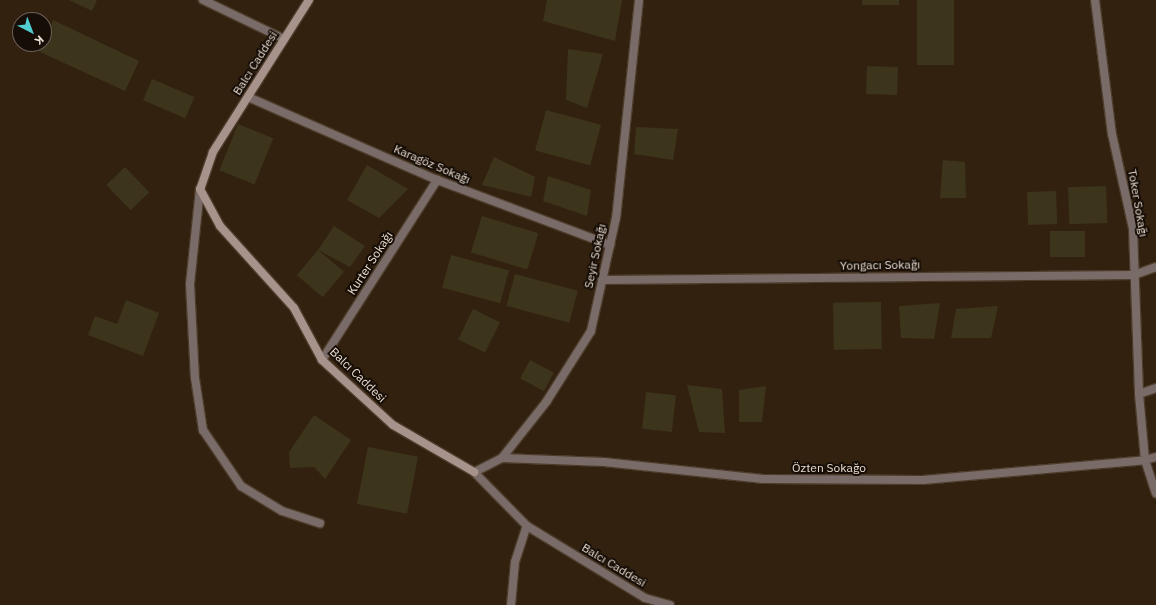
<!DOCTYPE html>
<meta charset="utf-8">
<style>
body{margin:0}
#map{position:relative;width:1156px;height:605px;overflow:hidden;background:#33210f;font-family:"IBM Plex Sans",sans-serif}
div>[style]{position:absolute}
.building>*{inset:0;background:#3c341b;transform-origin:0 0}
.roads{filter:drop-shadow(1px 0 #4d3c2b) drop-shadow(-1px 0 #4d3c2b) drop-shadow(0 1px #4d3c2b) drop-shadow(0 -1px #4d3c2b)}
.street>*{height:8px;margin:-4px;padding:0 4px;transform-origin:4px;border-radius:4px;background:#796b67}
.secondary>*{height:8px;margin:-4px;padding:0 4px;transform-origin:4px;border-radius:4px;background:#a8938c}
span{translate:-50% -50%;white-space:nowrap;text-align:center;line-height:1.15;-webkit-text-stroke:4px #150d06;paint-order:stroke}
.street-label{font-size:12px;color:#ecdfd4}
.north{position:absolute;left:12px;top:12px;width:40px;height:40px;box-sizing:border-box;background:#150d06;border:1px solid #6b6158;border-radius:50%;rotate:138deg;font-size:11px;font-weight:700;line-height:16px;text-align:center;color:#ecdfd4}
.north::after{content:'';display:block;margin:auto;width:14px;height:18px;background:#51ccd1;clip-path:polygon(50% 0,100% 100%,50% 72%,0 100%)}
</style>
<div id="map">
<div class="building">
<i style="clip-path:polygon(69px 0,97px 0,92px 11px)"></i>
<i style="clip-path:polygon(547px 0,622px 0,615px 41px,543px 21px)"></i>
<i style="left:862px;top:0;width:37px;height:5px"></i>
<i style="left:917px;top:0;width:37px;height:65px"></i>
<i style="clip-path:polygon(53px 20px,139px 61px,125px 91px,38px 51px,44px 44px)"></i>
<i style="clip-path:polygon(568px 49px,603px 54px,587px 108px,566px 100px)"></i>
<i style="left:867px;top:66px;width:31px;height:28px;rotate:2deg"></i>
<i style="left:152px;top:79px;width:46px;height:23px;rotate:23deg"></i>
<i style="left:546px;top:110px;width:57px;height:42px;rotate:15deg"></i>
<i style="left:238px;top:124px;width:38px;height:50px;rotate:22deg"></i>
<i style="clip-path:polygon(636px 127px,678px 129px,673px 160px,634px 154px)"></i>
<i style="clip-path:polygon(494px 157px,535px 177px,531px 197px,482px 185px)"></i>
<i style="clip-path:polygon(943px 160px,965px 162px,966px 198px,940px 198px)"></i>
<i style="clip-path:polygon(367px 165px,408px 189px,379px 218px,347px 200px)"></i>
<i style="left:125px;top:167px;width:35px;height:26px;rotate:46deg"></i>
<i style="clip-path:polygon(548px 176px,591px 190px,587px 216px,543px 201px)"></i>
<i style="left:1106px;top:186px;width:37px;height:38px;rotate:88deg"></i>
<i style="left:1056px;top:191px;width:33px;height:29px;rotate:88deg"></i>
<i style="left:482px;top:216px;width:59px;height:38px;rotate:17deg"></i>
<i style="clip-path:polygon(334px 226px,365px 246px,350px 267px,318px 250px)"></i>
<i style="left:1085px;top:231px;width:26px;height:35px;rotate:90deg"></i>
<i style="left:318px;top:250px;width:34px;height:33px;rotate:40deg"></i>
<i style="left:451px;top:255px;width:60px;height:34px;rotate:15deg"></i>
<i style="left:515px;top:274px;width:65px;height:33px;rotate:15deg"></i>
<i style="clip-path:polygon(126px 300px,159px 313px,143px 356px,88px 335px,95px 316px,117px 324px)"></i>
<i style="left:881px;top:302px;width:47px;height:48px;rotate:89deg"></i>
<i style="clip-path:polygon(940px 303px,934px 339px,901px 338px,899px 306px)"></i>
<i style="clip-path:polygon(998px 306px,991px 338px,951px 338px,956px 309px)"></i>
<i style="left:473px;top:309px;width:30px;height:34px;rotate:26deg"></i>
<i style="left:530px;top:360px;width:27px;height:21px;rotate:28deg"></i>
<i style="clip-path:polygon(687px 385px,722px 389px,725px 433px,699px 432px)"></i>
<i style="clip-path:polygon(766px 386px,762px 422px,739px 422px,739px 390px)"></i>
<i style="left:646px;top:392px;width:30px;height:37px;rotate:6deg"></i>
<i style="clip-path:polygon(314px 415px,351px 440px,325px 479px,314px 467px,290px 468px,289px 452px)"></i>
<i style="left:368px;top:447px;width:51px;height:58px;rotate:11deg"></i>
</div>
<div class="roads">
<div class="street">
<i style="left:203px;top:0;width:90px;rotate:25.7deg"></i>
<i style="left:639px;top:0;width:219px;rotate:96deg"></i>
<i style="left:616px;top:218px;width:116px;rotate:102.5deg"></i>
<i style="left:591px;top:331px;width:83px;rotate:122.2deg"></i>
<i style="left:547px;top:401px;width:73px;rotate:128.3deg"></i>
<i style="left:502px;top:458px;width:31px;rotate:153deg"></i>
<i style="left:474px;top:472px;width:76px;rotate:45.5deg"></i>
<i style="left:527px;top:526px;width:138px;rotate:31.4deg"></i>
<i style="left:645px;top:598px;width:26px;rotate:16deg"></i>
<i style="left:1095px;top:0;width:135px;rotate:82.8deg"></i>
<i style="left:1112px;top:134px;width:97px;rotate:77.5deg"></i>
<i style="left:1133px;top:229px;width:165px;rotate:87.9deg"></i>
<i style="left:1139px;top:394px;width:66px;rotate:84.8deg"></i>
<i style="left:1145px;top:460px;width:35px;rotate:72deg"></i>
<i style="left:248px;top:97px;width:206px;rotate:23.7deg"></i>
<i style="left:437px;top:180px;width:185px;rotate:20.6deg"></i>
<i style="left:200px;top:189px;width:96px;rotate:96deg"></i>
<i style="left:190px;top:284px;width:94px;rotate:87deg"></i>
<i style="left:195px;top:378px;width:53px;rotate:81.3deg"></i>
<i style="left:203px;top:430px;width:68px;rotate:55.8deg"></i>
<i style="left:241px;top:486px;width:48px;rotate:31.4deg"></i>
<i style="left:282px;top:511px;width:40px;rotate:18deg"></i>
<i style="left:602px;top:280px;width:532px;rotate:-0.54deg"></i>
<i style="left:1134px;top:275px;width:23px;rotate:-20deg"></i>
<i style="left:322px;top:360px;width:214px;rotate:-57.4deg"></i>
<i style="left:1139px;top:394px;width:18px;rotate:-19deg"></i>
<i style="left:502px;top:458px;width:102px;rotate:2.2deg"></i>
<i style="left:604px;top:462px;width:160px;rotate:6.1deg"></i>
<i style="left:763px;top:479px;width:160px;rotate:0.4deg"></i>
<i style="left:923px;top:480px;width:223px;rotate:-5.1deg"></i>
<i style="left:1145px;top:460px;width:11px;rotate:-15deg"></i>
<i style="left:511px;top:605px;width:43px;rotate:-84.7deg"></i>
<i style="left:515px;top:562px;width:38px;rotate:-72deg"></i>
</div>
<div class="secondary">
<i style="left:309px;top:0;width:180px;rotate:122.3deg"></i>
<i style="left:213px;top:152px;width:39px;rotate:109deg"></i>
<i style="left:200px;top:189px;width:42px;rotate:61.6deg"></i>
<i style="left:220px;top:226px;width:110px;rotate:47.9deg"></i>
<i style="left:294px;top:308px;width:59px;rotate:61.7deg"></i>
<i style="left:322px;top:360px;width:96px;rotate:42.5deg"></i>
<i style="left:393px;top:425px;width:94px;rotate:30.1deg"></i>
</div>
</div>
<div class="street-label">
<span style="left:255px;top:63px;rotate:-58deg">Balcı Caddesi</span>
<span style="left:432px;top:164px;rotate:23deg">Karagöz Sokağı</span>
<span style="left:1138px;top:203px;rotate:80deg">Toker Sokağı</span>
<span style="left:595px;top:256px;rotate:-78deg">Seyir Sokağı</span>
<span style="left:370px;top:263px;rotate:-57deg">Kurter Sokağı</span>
<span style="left:880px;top:265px;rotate:-1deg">Yongacı Sokağı</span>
<span style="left:358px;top:375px;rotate:44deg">Balcı Caddesi</span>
<span style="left:829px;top:468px">Özten Sokağo</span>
<span style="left:614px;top:565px;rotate:31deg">Balcı Caddesi</span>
</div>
<div class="north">K</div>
</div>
